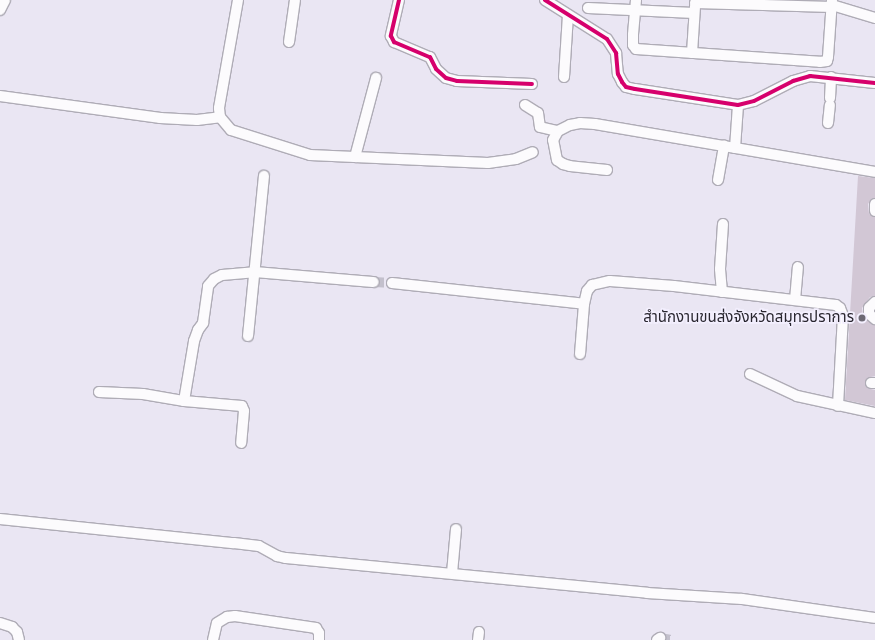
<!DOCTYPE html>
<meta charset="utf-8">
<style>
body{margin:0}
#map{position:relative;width:875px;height:640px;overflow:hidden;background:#eae6f3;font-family:"Sofia Sans Condensed","Noto Sans Thai",sans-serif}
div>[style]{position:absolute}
.building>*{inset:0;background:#d2c7d5}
.minor-tunnel>*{height:10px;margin-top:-5px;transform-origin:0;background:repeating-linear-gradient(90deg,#c3c0cc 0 10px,transparent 0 15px)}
.roads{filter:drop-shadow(1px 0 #afacb6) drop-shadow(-1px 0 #afacb6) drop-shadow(0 1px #afacb6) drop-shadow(0 -1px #afacb6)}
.minor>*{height:10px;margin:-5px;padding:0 5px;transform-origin:5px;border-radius:5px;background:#fcfbfd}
.cycleway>*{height:4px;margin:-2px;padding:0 2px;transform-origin:2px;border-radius:2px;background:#d6006c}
.dots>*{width:11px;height:11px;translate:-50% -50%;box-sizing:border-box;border:2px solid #f3effe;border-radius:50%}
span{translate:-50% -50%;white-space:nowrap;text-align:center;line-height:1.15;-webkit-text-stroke:3.5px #f3effe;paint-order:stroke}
.poi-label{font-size:15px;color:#29262f}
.right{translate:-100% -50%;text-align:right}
</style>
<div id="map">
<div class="building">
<i style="clip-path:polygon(858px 176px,875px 178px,875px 198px,871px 199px,868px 204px,869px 214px,875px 217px,875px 296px,870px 297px,862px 308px,863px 317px,875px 325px,875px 376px,867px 378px,865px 383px,867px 388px,875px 390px,875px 406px,845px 400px)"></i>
</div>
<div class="minor-tunnel">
<i style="left:374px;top:282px;width:18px;rotate:3deg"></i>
<i style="left:660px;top:638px;width:11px;rotate:10deg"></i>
</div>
<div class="roads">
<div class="minor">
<i style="left:238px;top:0;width:110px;rotate:100deg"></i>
<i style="left:219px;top:108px;width:9px;rotate:84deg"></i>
<i style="left:220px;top:117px;width:17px;rotate:50deg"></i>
<i style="left:231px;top:130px;width:83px;rotate:17.6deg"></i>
<i style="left:310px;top:155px;width:178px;rotate:2.6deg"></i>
<i style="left:488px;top:163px;width:28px;rotate:-8deg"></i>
<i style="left:516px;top:159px;width:18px;rotate:-22deg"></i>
<i style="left:399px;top:0;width:37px;rotate:103deg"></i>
<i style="left:391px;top:36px;width:7px;rotate:63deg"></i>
<i style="left:394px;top:42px;width:39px;rotate:23deg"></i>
<i style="left:430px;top:57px;width:13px;rotate:63deg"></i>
<i style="left:436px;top:69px;width:13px;rotate:42deg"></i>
<i style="left:446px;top:78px;width:11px;rotate:15deg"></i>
<i style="left:457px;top:81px;width:75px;rotate:2.3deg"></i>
<i style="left:545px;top:0;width:73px;rotate:32.2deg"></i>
<i style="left:607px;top:39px;width:17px;rotate:57deg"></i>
<i style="left:616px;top:53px;width:21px;rotate:85deg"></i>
<i style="left:618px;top:74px;width:9px;rotate:63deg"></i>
<i style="left:622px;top:82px;width:6px;rotate:51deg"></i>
<i style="left:626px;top:87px;width:9px;rotate:13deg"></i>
<i style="left:635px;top:89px;width:104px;rotate:8.8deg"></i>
<i style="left:738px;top:105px;width:16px;rotate:-14deg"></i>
<i style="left:754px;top:101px;width:44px;rotate:-27.1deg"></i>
<i style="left:793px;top:81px;width:18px;rotate:-16deg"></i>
<i style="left:810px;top:76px;width:65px;rotate:6.1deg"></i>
<i style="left:636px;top:0;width:35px;rotate:95deg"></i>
<i style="left:633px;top:35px;width:10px;rotate:90deg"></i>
<i style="left:633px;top:45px;width:5px;rotate:53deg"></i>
<i style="left:636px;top:49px;width:184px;rotate:4deg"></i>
<i style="left:820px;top:62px;width:7px;rotate:-8deg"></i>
<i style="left:827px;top:61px;width:4px;rotate:-76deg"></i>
<i style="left:828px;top:57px;width:57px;rotate:-86deg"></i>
<i style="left:695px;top:3px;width:137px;rotate:1.7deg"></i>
<i style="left:832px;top:5px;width:45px;rotate:16.8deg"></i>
<i style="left:588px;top:8px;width:106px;rotate:2.7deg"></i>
<i style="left:0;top:10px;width:11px;rotate:-63deg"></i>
<i style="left:289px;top:42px;width:42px;rotate:-81.9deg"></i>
<i style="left:692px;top:53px;width:47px;rotate:-86.3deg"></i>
<i style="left:564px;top:77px;width:62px;rotate:-86.3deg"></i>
<i style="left:0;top:96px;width:162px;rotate:7.8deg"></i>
<i style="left:160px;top:118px;width:37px;rotate:3deg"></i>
<i style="left:197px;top:120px;width:23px;rotate:-7deg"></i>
<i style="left:830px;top:98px;width:21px;rotate:-87deg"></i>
<i style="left:525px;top:105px;width:15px;rotate:32deg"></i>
<i style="left:538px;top:113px;width:14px;rotate:82deg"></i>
<i style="left:540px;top:127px;width:18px;rotate:13deg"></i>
<i style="left:828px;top:123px;width:18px;rotate:-84deg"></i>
<i style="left:735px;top:148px;width:43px;rotate:-86deg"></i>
<i style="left:355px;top:157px;width:82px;rotate:-75.1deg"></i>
<i style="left:607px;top:170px;width:37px;rotate:-174deg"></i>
<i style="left:570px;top:166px;width:7px;rotate:-164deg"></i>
<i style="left:563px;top:164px;width:7px;rotate:-146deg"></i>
<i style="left:557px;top:160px;width:20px;rotate:-101deg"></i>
<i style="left:553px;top:140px;width:10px;rotate:-61deg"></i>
<i style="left:558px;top:131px;width:13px;rotate:-27deg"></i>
<i style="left:570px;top:125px;width:10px;rotate:-11deg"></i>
<i style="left:580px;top:123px;width:15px;rotate:4deg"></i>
<i style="left:595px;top:124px;width:284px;rotate:9.7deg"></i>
<i style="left:718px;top:180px;width:35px;rotate:-80deg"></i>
<i style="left:875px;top:204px;width:7px;rotate:90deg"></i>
<i style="left:392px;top:283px;width:193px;rotate:6.2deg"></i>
<i style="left:584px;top:304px;width:13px;rotate:-77deg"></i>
<i style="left:587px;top:291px;width:8px;rotate:-50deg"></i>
<i style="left:592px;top:285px;width:18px;rotate:-13deg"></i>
<i style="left:610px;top:281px;width:64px;rotate:4.5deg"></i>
<i style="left:674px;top:286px;width:163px;rotate:6.7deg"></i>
<i style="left:836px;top:305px;width:5px;rotate:37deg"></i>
<i style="left:840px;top:308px;width:9px;rotate:69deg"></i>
<i style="left:843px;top:316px;width:90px;rotate:93.2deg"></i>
<i style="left:722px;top:292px;width:23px;rotate:-95deg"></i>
<i style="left:720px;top:269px;width:45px;rotate:-86.2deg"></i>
<i style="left:795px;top:300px;width:33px;rotate:-85deg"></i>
<i style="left:875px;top:302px;width:8px;rotate:135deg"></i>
<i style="left:869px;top:308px;width:6px;rotate:90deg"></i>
<i style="left:869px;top:314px;width:8px;rotate:40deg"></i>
<i style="left:248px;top:336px;width:161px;rotate:-84.3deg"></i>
<i style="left:580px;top:354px;width:50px;rotate:-85.4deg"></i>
<i style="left:750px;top:374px;width:52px;rotate:25.1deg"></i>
<i style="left:797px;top:396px;width:80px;rotate:12.3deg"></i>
<i style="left:871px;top:383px;width:4px"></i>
<i style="left:99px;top:392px;width:44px;rotate:2.6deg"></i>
<i style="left:143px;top:394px;width:42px;rotate:9.7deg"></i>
<i style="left:184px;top:401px;width:61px;rotate:-80.5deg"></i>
<i style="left:194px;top:341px;width:12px;rotate:-70deg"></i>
<i style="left:198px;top:330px;width:9px;rotate:-54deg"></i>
<i style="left:203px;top:323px;width:37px;rotate:-82deg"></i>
<i style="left:208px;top:286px;width:9px;rotate:-49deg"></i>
<i style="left:214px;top:279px;width:9px;rotate:-27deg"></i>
<i style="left:222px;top:275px;width:32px;rotate:-5deg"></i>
<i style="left:254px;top:272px;width:120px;rotate:4.8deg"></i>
<i style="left:184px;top:401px;width:58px;rotate:4.9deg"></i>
<i style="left:242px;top:406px;width:5px;rotate:68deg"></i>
<i style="left:244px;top:411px;width:32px;rotate:95deg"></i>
<i style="left:0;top:519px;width:235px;rotate:5.9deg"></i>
<i style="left:234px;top:543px;width:25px;rotate:7deg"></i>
<i style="left:259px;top:546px;width:21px;rotate:29deg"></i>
<i style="left:277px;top:556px;width:9px;rotate:13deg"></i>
<i style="left:286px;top:558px;width:363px;rotate:5.5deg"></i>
<i style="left:647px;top:593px;width:95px;rotate:3.6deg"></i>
<i style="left:742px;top:599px;width:134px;rotate:8.1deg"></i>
<i style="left:452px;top:573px;width:44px;rotate:-84.8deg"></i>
<i style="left:0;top:623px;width:13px;rotate:18deg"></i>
<i style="left:12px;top:627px;width:7px;rotate:45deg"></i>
<i style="left:17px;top:632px;width:8px;rotate:76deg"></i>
<i style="left:213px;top:640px;width:17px;rotate:-77deg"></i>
<i style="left:217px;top:623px;width:12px;rotate:-31deg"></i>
<i style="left:227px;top:617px;width:8px;rotate:-7deg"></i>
<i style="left:235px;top:616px;width:82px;rotate:8.4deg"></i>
<i style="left:316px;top:628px;width:6px;rotate:59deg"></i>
<i style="left:319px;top:633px;width:7px;rotate:90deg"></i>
<i style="left:478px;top:640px;width:8px;rotate:-83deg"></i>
<i style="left:657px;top:640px;width:4px;rotate:-34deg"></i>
</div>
</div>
<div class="cycleway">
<i style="left:399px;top:0;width:37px;rotate:103deg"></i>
<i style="left:391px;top:36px;width:7px;rotate:63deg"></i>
<i style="left:394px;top:42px;width:39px;rotate:23deg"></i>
<i style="left:430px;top:57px;width:13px;rotate:63deg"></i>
<i style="left:436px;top:69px;width:13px;rotate:42deg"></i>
<i style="left:446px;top:78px;width:11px;rotate:15deg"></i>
<i style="left:457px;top:81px;width:75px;rotate:2.3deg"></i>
<i style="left:545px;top:0;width:73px;rotate:32.2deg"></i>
<i style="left:607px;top:39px;width:17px;rotate:57deg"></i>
<i style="left:616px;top:53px;width:21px;rotate:85deg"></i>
<i style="left:618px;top:74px;width:9px;rotate:63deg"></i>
<i style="left:622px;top:82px;width:6px;rotate:51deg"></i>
<i style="left:626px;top:87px;width:9px;rotate:13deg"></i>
<i style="left:635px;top:89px;width:104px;rotate:8.8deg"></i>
<i style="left:738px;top:105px;width:16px;rotate:-14deg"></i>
<i style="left:754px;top:101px;width:44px;rotate:-27.1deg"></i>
<i style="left:793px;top:81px;width:18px;rotate:-16deg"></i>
<i style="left:810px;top:76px;width:65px;rotate:6.1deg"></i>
</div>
<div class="dots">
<i style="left:862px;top:318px;background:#6d6974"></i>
</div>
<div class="poi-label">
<span class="right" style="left:854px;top:318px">สำนักงานขนส่งจังหวัดสมุทรปราการ</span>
</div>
</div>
